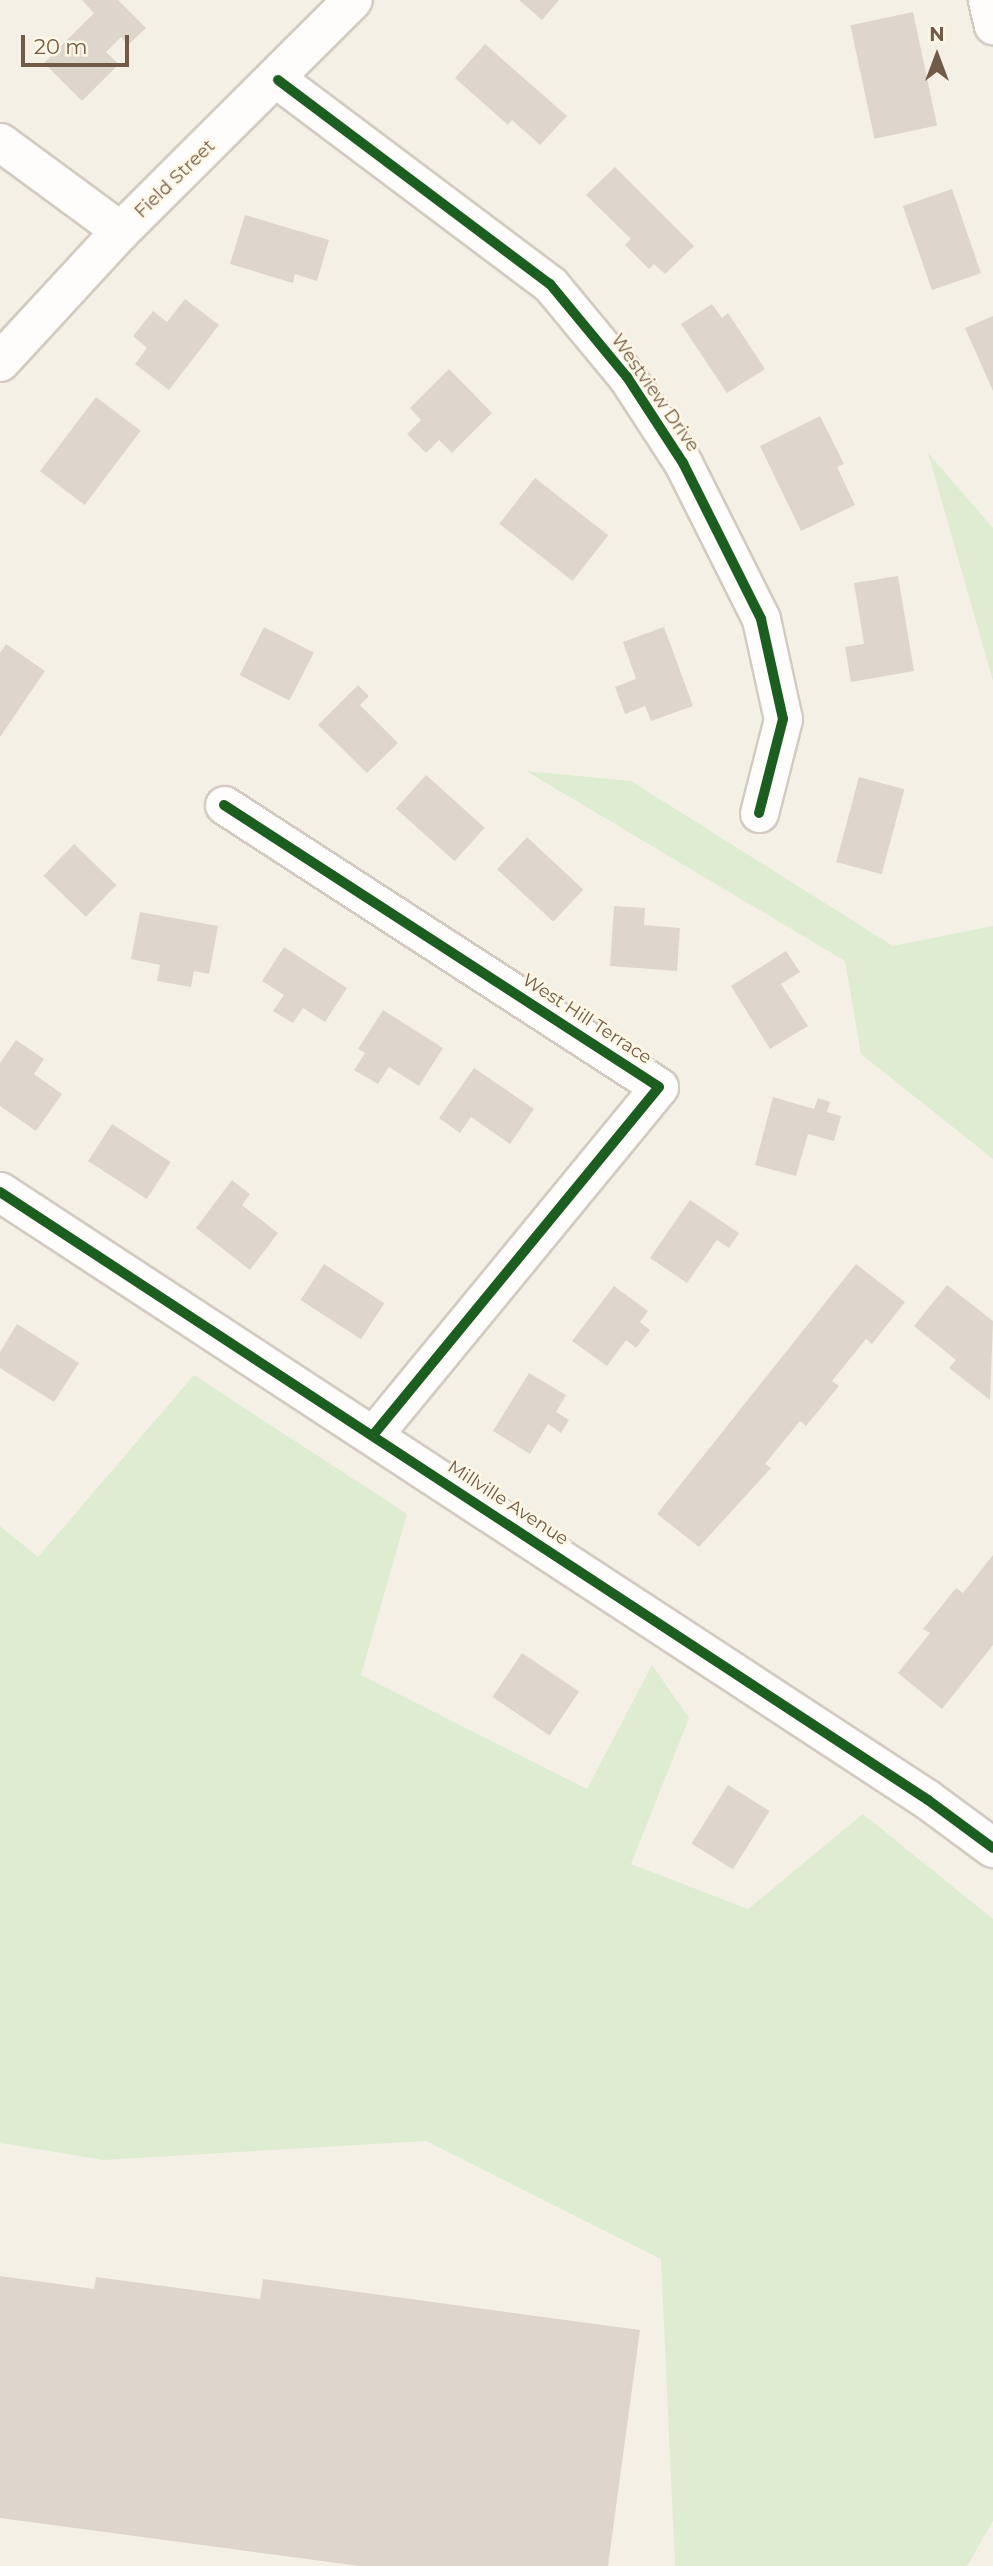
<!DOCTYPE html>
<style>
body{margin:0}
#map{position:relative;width:993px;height:2566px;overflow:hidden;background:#f5f0e6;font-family:Montserrat,sans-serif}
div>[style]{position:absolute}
.green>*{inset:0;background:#deecd1}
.building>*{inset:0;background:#ded6cc;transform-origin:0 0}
.roads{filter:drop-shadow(2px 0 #d3cbc1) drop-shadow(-2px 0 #d3cbc1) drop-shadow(0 2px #d3cbc1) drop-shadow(0 -2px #d3cbc1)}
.street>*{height:37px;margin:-18.5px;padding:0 18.5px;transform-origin:18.5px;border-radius:18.5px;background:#fefdfb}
.secondary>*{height:38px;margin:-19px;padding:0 19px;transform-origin:19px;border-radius:19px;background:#fefdfb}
.cycleway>*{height:10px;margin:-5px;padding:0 5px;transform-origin:5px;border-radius:5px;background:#1b5e20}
span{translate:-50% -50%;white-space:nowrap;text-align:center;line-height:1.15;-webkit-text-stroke:5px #fff7e5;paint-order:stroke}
.street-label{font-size:18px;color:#715b48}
.north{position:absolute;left:902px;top:21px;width:70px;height:70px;-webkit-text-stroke:5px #fff7e5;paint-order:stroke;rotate:0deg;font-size:19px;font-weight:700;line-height:28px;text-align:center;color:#715b48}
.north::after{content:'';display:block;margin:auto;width:24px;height:32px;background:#715b48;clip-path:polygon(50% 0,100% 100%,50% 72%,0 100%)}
.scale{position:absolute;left:21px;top:35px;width:108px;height:32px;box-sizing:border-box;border:4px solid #715b48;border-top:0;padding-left:9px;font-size:21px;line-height:24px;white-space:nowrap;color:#715b48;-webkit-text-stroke:5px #fff7e5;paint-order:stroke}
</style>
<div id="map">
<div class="green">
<i style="clip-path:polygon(928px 453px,993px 528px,993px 681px)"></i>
<i style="clip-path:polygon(526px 771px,631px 781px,893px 946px,993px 926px,993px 1159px,861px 1054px,845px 961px)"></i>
<i style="clip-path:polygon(194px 1375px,407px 1514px,361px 1675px,587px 1789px,652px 1665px,689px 1718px,631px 1864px,748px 1909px,863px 1814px,993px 1919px,993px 2521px,967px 2566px,675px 2566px,661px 2259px,426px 2141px,103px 2160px,0 2143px,0 1526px,38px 1557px)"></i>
</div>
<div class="building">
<i style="clip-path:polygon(82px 0,118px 0,146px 28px,128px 45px,121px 37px,106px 52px,119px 64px,82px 101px,44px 63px,94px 13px)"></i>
<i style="clip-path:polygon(519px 0,559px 0,542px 20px)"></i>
<i style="left:913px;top:12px;width:116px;height:64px;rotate:78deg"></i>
<i style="clip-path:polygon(485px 44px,567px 116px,540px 145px,512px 120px,508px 125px,455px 78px)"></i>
<i style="clip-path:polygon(615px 167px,694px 246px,665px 274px,654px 264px,649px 269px,625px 245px,631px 239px,586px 195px)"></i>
<i style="left:952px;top:189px;width:89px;height:52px;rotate:71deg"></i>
<i style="clip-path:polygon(245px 215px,329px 240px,317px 281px,295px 274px,293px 283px,230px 264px)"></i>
<i style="clip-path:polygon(185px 299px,219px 325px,169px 390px,135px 364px,147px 348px,133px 336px,153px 311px,167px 322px)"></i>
<i style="clip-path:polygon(712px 304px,722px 318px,728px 313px,765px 369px,727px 393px,681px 324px)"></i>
<i style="clip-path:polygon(993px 316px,993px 391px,965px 328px)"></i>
<i style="clip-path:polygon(449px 369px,492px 413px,452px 453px,439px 440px,426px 453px,407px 434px,421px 420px,410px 408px)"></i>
<i style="left:96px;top:397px;width:56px;height:93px;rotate:37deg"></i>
<i style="clip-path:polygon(820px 416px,844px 464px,837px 467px,855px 505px,801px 531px,760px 446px)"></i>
<i style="left:535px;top:478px;width:93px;height:58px;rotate:38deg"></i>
<i style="clip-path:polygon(898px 576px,914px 671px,851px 682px,845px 647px,864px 644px,854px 583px)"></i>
<i style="left:264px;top:627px;width:56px;height:54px;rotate:27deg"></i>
<i style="clip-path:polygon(664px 627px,693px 706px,651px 721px,645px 706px,625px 714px,615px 687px,636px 679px,623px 642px)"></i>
<i style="clip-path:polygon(6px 644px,45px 671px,0 737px,0 653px)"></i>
<i style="clip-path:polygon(358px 685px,369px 696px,360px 705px,398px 743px,367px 773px,318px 725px)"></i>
<i style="left:426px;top:775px;width:79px;height:45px;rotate:42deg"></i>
<i style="left:859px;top:777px;width:47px;height:88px;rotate:15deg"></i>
<i style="left:527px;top:837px;width:77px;height:44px;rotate:43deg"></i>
<i style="left:74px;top:844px;width:59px;height:44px;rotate:44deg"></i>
<i style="clip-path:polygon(614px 906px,645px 908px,644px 925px,680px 928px,677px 971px,610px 966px)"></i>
<i style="clip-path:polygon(140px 912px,218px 926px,209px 974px,194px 971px,191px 987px,157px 981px,160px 965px,131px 959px)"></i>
<i style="clip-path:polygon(284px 947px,347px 988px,325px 1022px,303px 1008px,293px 1023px,273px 1011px,284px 995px,262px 981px)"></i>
<i style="clip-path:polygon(786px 951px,800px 972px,781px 984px,808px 1026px,770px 1049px,731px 986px)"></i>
<i style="clip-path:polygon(383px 1010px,443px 1048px,419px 1086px,389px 1067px,378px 1084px,354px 1070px,365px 1053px,358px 1049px)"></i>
<i style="clip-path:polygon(16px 1040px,44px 1059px,34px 1074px,62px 1094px,36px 1131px,0 1106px,0 1063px)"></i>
<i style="clip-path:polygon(474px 1068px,534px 1109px,510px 1144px,471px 1117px,460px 1133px,439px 1118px)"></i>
<i style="clip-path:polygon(773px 1097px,814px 1109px,818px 1098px,830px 1102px,827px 1112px,841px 1116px,834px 1141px,808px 1134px,796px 1176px,755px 1165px)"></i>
<i style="left:112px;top:1124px;width:70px;height:44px;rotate:33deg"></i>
<i style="clip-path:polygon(232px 1180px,250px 1194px,242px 1205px,278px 1233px,250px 1270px,196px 1228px)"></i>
<i style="clip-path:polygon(690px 1200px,739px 1233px,729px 1248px,717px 1240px,687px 1283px,650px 1258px)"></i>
<i style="left:324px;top:1264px;width:72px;height:43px;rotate:33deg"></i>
<i style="clip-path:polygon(856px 1264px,905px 1302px,872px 1344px,866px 1339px,832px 1381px,839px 1386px,806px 1426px,800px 1421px,765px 1464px,771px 1468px,699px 1547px,657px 1514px)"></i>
<i style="clip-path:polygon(947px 1285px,993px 1321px,990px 1400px,949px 1368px,956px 1360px,914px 1326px)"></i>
<i style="clip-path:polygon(614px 1286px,648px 1311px,640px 1322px,650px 1330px,636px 1348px,626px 1340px,607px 1366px,572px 1341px)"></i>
<i style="clip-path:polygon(17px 1324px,79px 1363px,54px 1402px,0 1368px,0 1352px)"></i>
<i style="clip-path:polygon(529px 1373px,566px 1395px,556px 1412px,569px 1420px,561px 1433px,548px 1424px,530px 1454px,493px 1431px)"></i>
<i style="clip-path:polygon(993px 1555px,993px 1645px,942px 1709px,898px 1673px,930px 1633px,923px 1629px,956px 1588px,963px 1593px)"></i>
<i style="left:522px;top:1653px;width:69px;height:53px;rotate:34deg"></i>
<i style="left:728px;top:1785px;width:49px;height:69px;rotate:32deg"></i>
<i style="clip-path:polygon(0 2276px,94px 2289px,96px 2277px,260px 2299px,263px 2279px,640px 2330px,608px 2566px,359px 2566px,0 2518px)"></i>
</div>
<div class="roads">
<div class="street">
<i style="left:987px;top:0;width:26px;rotate:77deg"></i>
<i style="left:278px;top:80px;width:340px;rotate:36.9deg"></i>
<i style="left:550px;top:284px;width:121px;rotate:50.4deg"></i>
<i style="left:627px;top:377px;width:103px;rotate:56.9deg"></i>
<i style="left:683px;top:463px;width:174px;rotate:63.4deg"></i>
<i style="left:761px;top:619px;width:102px;rotate:77.6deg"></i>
<i style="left:783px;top:719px;width:97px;rotate:104.3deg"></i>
<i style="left:0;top:142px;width:150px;rotate:36.3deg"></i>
<i style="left:224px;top:805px;width:518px;rotate:32.95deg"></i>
<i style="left:659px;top:1087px;width:450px;rotate:129.4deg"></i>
</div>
<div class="secondary">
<i style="left:0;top:362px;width:178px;rotate:-47.3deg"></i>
<i style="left:121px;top:231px;width:327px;rotate:-44.9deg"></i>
<i style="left:0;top:1192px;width:1109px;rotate:33.23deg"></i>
<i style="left:928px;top:1800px;width:81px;rotate:36.4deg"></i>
</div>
</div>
<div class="cycleway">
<i style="left:278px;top:80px;width:340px;rotate:36.9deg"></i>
<i style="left:550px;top:284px;width:121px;rotate:50.4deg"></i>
<i style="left:627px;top:377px;width:103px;rotate:56.9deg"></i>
<i style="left:683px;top:463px;width:174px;rotate:63.4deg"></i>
<i style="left:761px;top:619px;width:102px;rotate:77.6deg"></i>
<i style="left:783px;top:719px;width:97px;rotate:104.3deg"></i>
<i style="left:224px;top:805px;width:518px;rotate:32.95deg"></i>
<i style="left:659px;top:1087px;width:450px;rotate:129.4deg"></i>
<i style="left:0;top:1192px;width:1109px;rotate:33.23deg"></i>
<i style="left:928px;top:1800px;width:81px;rotate:36.4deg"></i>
</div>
<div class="street-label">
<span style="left:175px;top:179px;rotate:-44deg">Field Street</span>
<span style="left:655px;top:393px;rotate:55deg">Westview Drive</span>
<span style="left:587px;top:1019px;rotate:33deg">West Hill Terrace</span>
<span style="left:508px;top:1503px;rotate:33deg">Millville Avenue</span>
</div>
<div class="north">N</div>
<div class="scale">20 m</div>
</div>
